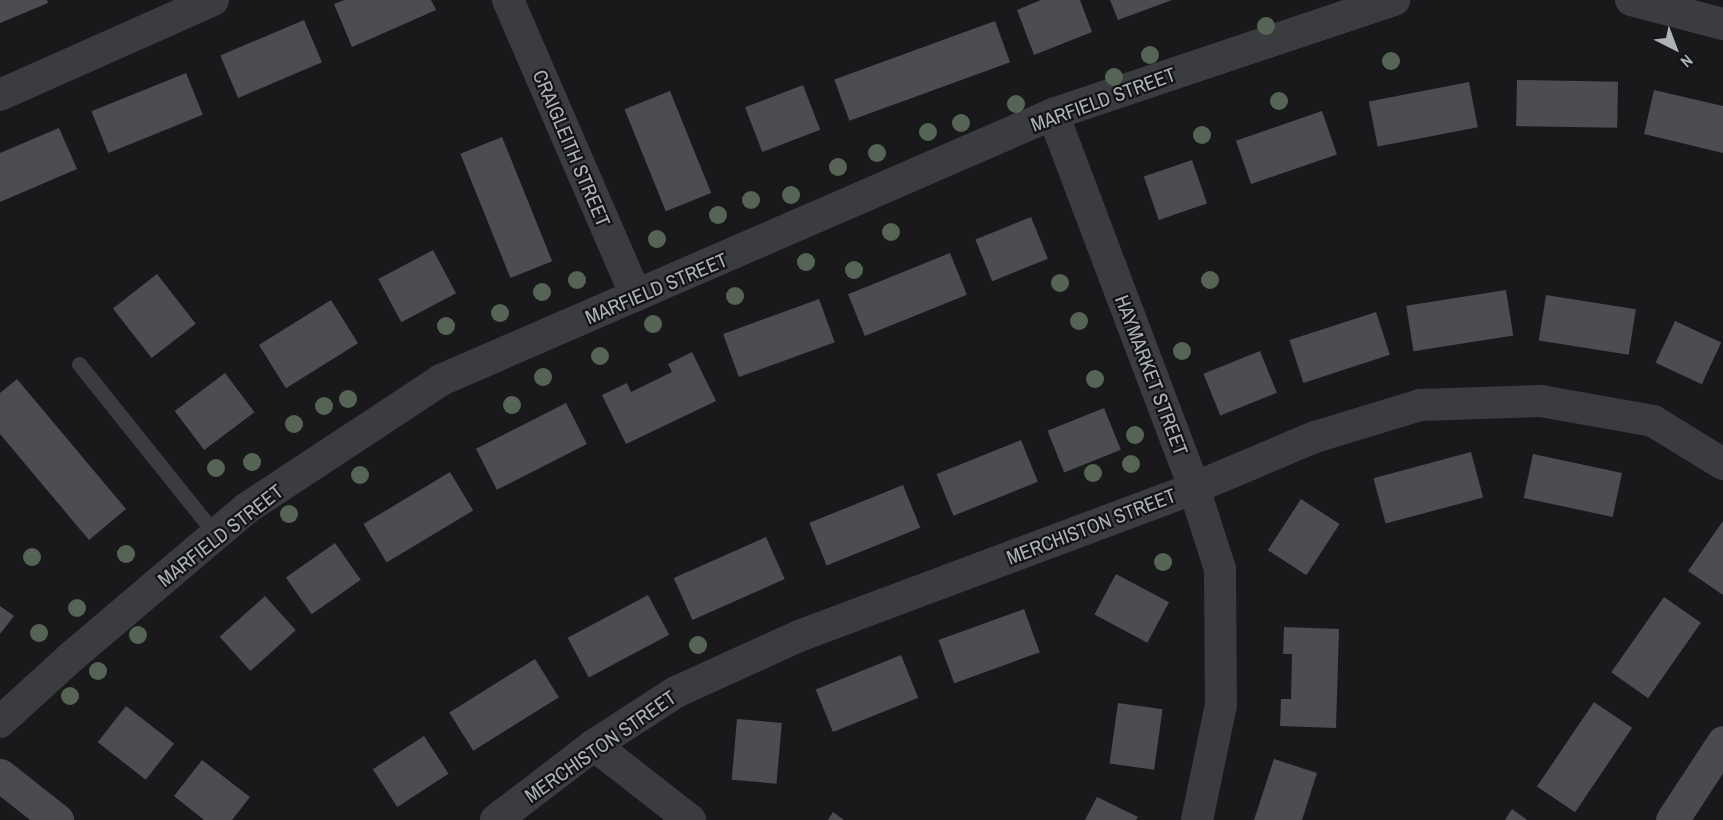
<!DOCTYPE html>
<style>
body{margin:0}
#map{position:relative;width:1723px;height:820px;overflow:hidden;background:#19191b;font-family:"Archivo Narrow",sans-serif}
div>[style]{position:absolute}
.building>*{inset:0;background:#4b4d50;transform-origin:0 0}
.lane>*{height:15px;margin:-7.5px;padding:0 7.5px;transform-origin:7.5px;border-radius:7.5px;background:#3b3c3f}
.street>*{height:32px;margin:-16px;padding:0 16px;transform-origin:16px;border-radius:16px;background:#3b3c3f}
.secondary>*{height:33px;margin:-16.5px;padding:0 16.5px;transform-origin:16.5px;border-radius:16.5px;background:#494b4f}
.trees>*{width:18px;height:18px;margin:-9px;border-radius:50%;background:#566456}
span{translate:-50% -50%;white-space:nowrap;text-align:center;line-height:1.15;-webkit-text-stroke:4.5px #141416;paint-order:stroke}
.street-label{font-size:20px;color:#adb2b9}
.north{position:absolute;left:1645px;top:18px;width:60px;height:60px;-webkit-text-stroke:4px #141416;paint-order:stroke;rotate:138deg;font-size:16px;font-weight:700;line-height:24px;text-align:center;color:#adb2b9}
.north::after{content:'';display:block;margin:auto;width:21px;height:27px;background:#adb2b9;clip-path:polygon(50% 0,100% 100%,50% 72%,0 100%)}
</style>
<div id="map">
<div class="building">
<i style="clip-path:polygon(0 0,47px 0,48px 3px,0 23px)"></i>
<i style="clip-path:polygon(344px 0,431px 0,436px 10px,352px 47px,334px 4px)"></i>
<i style="clip-path:polygon(1041px 0,1080px 0,1092px 32px,1034px 55px,1017px 10px)"></i>
<i style="clip-path:polygon(1110px 0,1172px 0,1118px 20px)"></i>
<i style="left:304px;top:20px;width:46px;height:91px;rotate:67deg"></i>
<i style="left:995px;top:21px;width:44px;height:171px;rotate:70deg"></i>
<i style="left:186px;top:73px;width:45px;height:102px;rotate:68deg"></i>
<i style="left:1517px;top:80px;width:101px;height:46px;rotate:1deg"></i>
<i style="left:1469px;top:82px;width:46px;height:102px;rotate:79deg"></i>
<i style="left:803px;top:85px;width:48px;height:62px;rotate:69deg"></i>
<i style="clip-path:polygon(1654px 90px,1723px 106px,1723px 153px,1644px 134px)"></i>
<i style="left:670px;top:91px;width:110px;height:49px;rotate:68deg"></i>
<i style="left:1322px;top:111px;width:46px;height:91px;rotate:71deg"></i>
<i style="clip-path:polygon(59px 128px,77px 169px,0 202px,0 153px)"></i>
<i style="left:502px;top:137px;width:134px;height:45px;rotate:68deg"></i>
<i style="left:1192px;top:160px;width:46px;height:51px;rotate:71deg"></i>
<i style="left:1031px;top:217px;width:45px;height:60px;rotate:68deg"></i>
<i style="left:433px;top:250px;width:49px;height:62px;rotate:62deg"></i>
<i style="left:950px;top:253px;width:45px;height:110px;rotate:68deg"></i>
<i style="left:157px;top:274px;width:63px;height:56px;rotate:52deg"></i>
<i style="left:1506px;top:290px;width:46px;height:101px;rotate:81deg"></i>
<i style="left:1546px;top:295px;width:91px;height:46px;rotate:9deg"></i>
<i style="left:819px;top:299px;width:46px;height:102px;rotate:70deg"></i>
<i style="left:331px;top:300px;width:51px;height:85px;rotate:58deg"></i>
<i style="left:1376px;top:312px;width:45px;height:91px;rotate:72deg"></i>
<i style="left:1675px;top:321px;width:51px;height:46px;rotate:25deg"></i>
<i style="left:1260px;top:351px;width:45px;height:61px;rotate:68deg"></i>
<i style="clip-path:polygon(692px 352px,716px 401px,626px 444px,602px 395px,627px 383px,631px 392px,672px 372px,668px 364px)"></i>
<i style="left:225px;top:373px;width:49px;height:63px;rotate:53deg"></i>
<i style="clip-path:polygon(17px 379px,126px 509px,89px 540px,0 434px,0 393px)"></i>
<i style="left:566px;top:403px;width:46px;height:101px;rotate:63deg"></i>
<i style="left:1104px;top:408px;width:45px;height:61px;rotate:68deg"></i>
<i style="left:1021px;top:440px;width:45px;height:91px;rotate:68deg"></i>
<i style="left:1471px;top:452px;width:47px;height:101px;rotate:75deg"></i>
<i style="left:1533px;top:454px;width:91px;height:45px;rotate:12deg"></i>
<i style="left:450px;top:472px;width:45px;height:101px;rotate:59deg"></i>
<i style="left:903px;top:485px;width:46px;height:101px;rotate:68deg"></i>
<i style="left:1301px;top:499px;width:46px;height:61px;rotate:33deg"></i>
<i style="clip-path:polygon(1723px 521px,1723px 595px,1688px 571px)"></i>
<i style="left:766px;top:537px;width:46px;height:101px;rotate:66deg"></i>
<i style="left:335px;top:543px;width:45px;height:60px;rotate:55deg"></i>
<i style="left:1116px;top:574px;width:60px;height:46px;rotate:28deg"></i>
<i style="left:648px;top:595px;width:45px;height:91px;rotate:62deg"></i>
<i style="left:265px;top:596px;width:46px;height:61px;rotate:48deg"></i>
<i style="left:1664px;top:597px;width:45px;height:92px;rotate:35deg"></i>
<i style="clip-path:polygon(0 606px,14px 616px,0 634px)"></i>
<i style="left:1024px;top:609px;width:46px;height:91px;rotate:70deg"></i>
<i style="clip-path:polygon(1284px 627px,1339px 629px,1336px 728px,1280px 726px,1281px 699px,1291px 699px,1292px 654px,1283px 654px)"></i>
<i style="left:901px;top:655px;width:46px;height:92px;rotate:68deg"></i>
<i style="left:535px;top:659px;width:45px;height:101px;rotate:58deg"></i>
<i style="left:1594px;top:702px;width:46px;height:102px;rotate:34deg"></i>
<i style="left:1118px;top:703px;width:45px;height:61px;rotate:8deg"></i>
<i style="left:126px;top:706px;width:61px;height:46px;rotate:38deg"></i>
<i style="left:737px;top:719px;width:45px;height:61px;rotate:5deg"></i>
<i style="left:424px;top:736px;width:45px;height:61px;rotate:57deg"></i>
<i style="clip-path:polygon(1274px 759px,1317px 773px,1302px 820px,1254px 820px)"></i>
<i style="clip-path:polygon(202px 760px,250px 797px,232px 820px,204px 820px,174px 796px)"></i>
<i style="clip-path:polygon(1097px 797px,1138px 817px,1136px 820px,1085px 820px)"></i>
<i style="clip-path:polygon(1512px 809px,1527px 820px,1505px 820px)"></i>
<i style="clip-path:polygon(833px 812px,844px 820px,828px 820px)"></i>
</div>
<div class="lane">
<i style="left:79px;top:364px;width:219px;rotate:51.3deg"></i>
</div>
<div class="street">
<i style="left:508px;top:0;width:322px;rotate:66.6deg"></i>
<i style="left:1631px;top:0;width:95px;rotate:14.6deg"></i>
<i style="left:0;top:95px;width:233px;rotate:-24deg"></i>
<i style="left:1053px;top:114px;width:400px;rotate:69.3deg"></i>
<i style="left:1194px;top:488px;width:85px;rotate:72.2deg"></i>
<i style="left:1220px;top:569px;width:136px;rotate:89.6deg"></i>
<i style="left:1221px;top:705px;width:117px;rotate:101.8deg"></i>
<i style="left:0;top:722px;width:95px;rotate:-42.4deg"></i>
<i style="left:70px;top:658px;width:232px;rotate:-40.3deg"></i>
<i style="left:247px;top:508px;width:232px;rotate:-33.4deg"></i>
<i style="left:441px;top:380px;width:667px;rotate:-23.49deg"></i>
<i style="left:1053px;top:114px;width:360px;rotate:-18.5deg"></i>
<i style="left:594px;top:745px;width:122px;rotate:38deg"></i>
<i style="left:496px;top:820px;width:123px;rotate:-37.4deg"></i>
<i style="left:594px;top:745px;width:98px;rotate:-32.9deg"></i>
<i style="left:676px;top:692px;width:135px;rotate:-24.5deg"></i>
<i style="left:799px;top:636px;width:422px;rotate:-20.5deg"></i>
<i style="left:1194px;top:488px;width:131px;rotate:-22.9deg"></i>
<i style="left:1315px;top:437px;width:110px;rotate:-16.9deg"></i>
<i style="left:1420px;top:405px;width:121px;rotate:-1.9deg"></i>
<i style="left:1541px;top:401px;width:114px;rotate:10.1deg"></i>
<i style="left:1653px;top:421px;width:82px;rotate:31.6deg"></i>
</div>
<div class="secondary">
<i style="left:0;top:775px;width:73px;rotate:38.3deg"></i>
<i style="left:1672px;top:820px;width:93px;rotate:-56.8deg"></i>
</div>
<div class="trees">
<i style="left:1266px;top:26px"></i>
<i style="left:1150px;top:55px"></i>
<i style="left:1391px;top:61px"></i>
<i style="left:1114px;top:77px"></i>
<i style="left:1279px;top:101px"></i>
<i style="left:1016px;top:104px"></i>
<i style="left:961px;top:123px"></i>
<i style="left:928px;top:132px"></i>
<i style="left:1202px;top:135px"></i>
<i style="left:877px;top:153px"></i>
<i style="left:838px;top:167px"></i>
<i style="left:791px;top:195px"></i>
<i style="left:751px;top:200px"></i>
<i style="left:718px;top:215px"></i>
<i style="left:891px;top:232px"></i>
<i style="left:657px;top:239px"></i>
<i style="left:806px;top:262px"></i>
<i style="left:854px;top:270px"></i>
<i style="left:577px;top:280px"></i>
<i style="left:1210px;top:280px"></i>
<i style="left:1060px;top:283px"></i>
<i style="left:542px;top:292px"></i>
<i style="left:735px;top:296px"></i>
<i style="left:500px;top:313px"></i>
<i style="left:1079px;top:321px"></i>
<i style="left:653px;top:324px"></i>
<i style="left:446px;top:326px"></i>
<i style="left:1182px;top:351px"></i>
<i style="left:600px;top:356px"></i>
<i style="left:543px;top:377px"></i>
<i style="left:1095px;top:379px"></i>
<i style="left:348px;top:399px"></i>
<i style="left:512px;top:405px"></i>
<i style="left:324px;top:406px"></i>
<i style="left:294px;top:424px"></i>
<i style="left:1135px;top:435px"></i>
<i style="left:252px;top:462px"></i>
<i style="left:1131px;top:464px"></i>
<i style="left:216px;top:468px"></i>
<i style="left:1093px;top:473px"></i>
<i style="left:360px;top:475px"></i>
<i style="left:289px;top:514px"></i>
<i style="left:126px;top:554px"></i>
<i style="left:32px;top:557px"></i>
<i style="left:1163px;top:562px"></i>
<i style="left:77px;top:608px"></i>
<i style="left:39px;top:633px"></i>
<i style="left:138px;top:635px"></i>
<i style="left:698px;top:645px"></i>
<i style="left:98px;top:671px"></i>
<i style="left:70px;top:696px"></i>
</div>
<div class="street-label">
<span style="left:1103px;top:99px;rotate:-20deg">MARFIELD STREET</span>
<span style="left:572px;top:148px;rotate:67deg">CRAIGLEITH STREET</span>
<span style="left:656px;top:288px;rotate:-23deg">MARFIELD STREET</span>
<span style="left:1152px;top:375px;rotate:69deg">HAYMARKET STREET</span>
<span style="left:1091px;top:526px;rotate:-21deg">MERCHISTON STREET</span>
<span style="left:220px;top:535px;rotate:-38deg">MARFIELD STREET</span>
<span style="left:600px;top:746px;rotate:-35deg">MERCHISTON STREET</span>
</div>
<div class="north">N</div>
</div>
